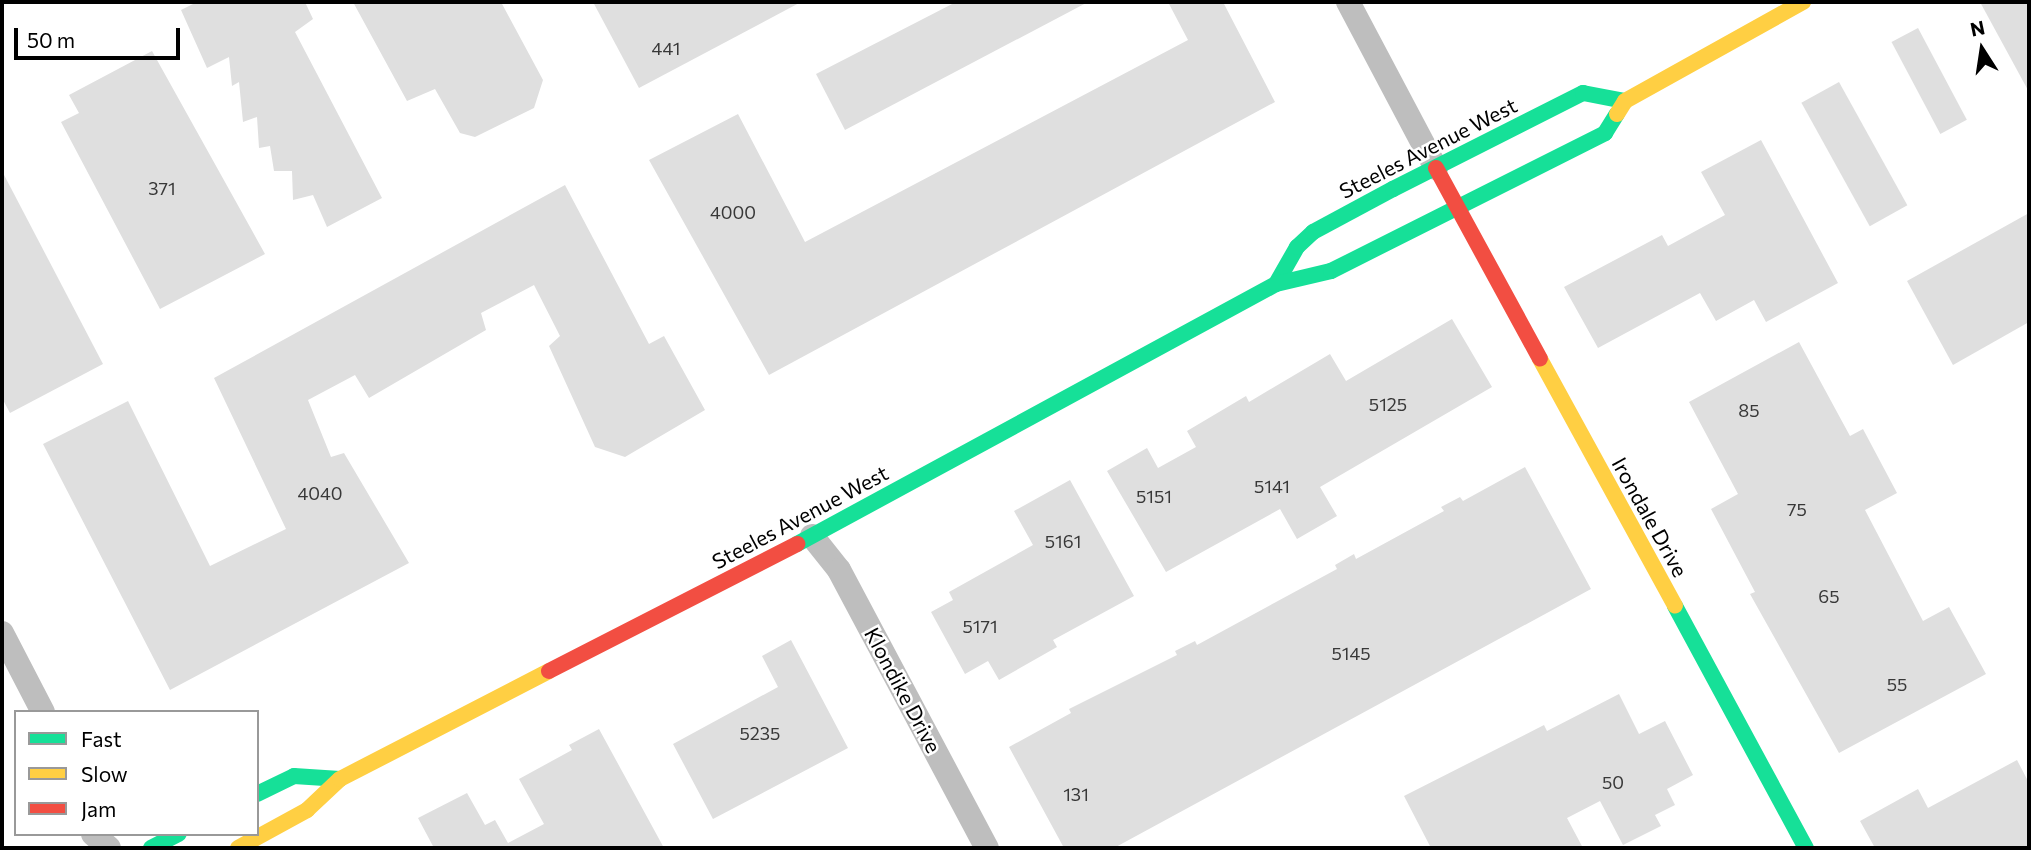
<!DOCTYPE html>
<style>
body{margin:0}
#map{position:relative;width:2031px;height:850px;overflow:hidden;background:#fff;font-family:Commissioner,sans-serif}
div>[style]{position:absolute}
.building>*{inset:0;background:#dfdfdf;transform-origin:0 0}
.street>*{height:24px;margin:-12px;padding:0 12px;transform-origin:12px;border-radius:12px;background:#bebebe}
.fast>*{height:16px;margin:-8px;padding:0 8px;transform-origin:8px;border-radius:8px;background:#16e098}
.slow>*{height:16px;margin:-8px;padding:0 8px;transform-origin:8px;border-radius:8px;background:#ffcf43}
.jam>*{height:16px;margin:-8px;padding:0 8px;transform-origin:8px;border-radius:8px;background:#f24e42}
span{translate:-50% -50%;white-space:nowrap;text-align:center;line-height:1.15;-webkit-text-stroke:5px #fff;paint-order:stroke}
.number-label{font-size:18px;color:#383838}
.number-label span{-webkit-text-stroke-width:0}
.street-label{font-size:21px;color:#000}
.frame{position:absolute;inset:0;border:4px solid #000;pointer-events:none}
.legend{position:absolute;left:14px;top:710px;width:245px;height:126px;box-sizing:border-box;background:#fff;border:2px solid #999;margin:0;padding:9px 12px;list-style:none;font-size:21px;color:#000}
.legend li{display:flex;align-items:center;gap:14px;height:35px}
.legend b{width:35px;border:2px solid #999}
.north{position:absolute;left:1947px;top:14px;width:70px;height:70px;-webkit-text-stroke:5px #fff;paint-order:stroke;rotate:348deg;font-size:19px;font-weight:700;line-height:28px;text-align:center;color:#000}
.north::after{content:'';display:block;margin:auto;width:24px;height:32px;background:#000;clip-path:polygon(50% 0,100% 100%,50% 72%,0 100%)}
.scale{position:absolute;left:14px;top:28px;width:166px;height:32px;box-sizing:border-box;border:4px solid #000;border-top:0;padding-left:9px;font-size:21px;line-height:24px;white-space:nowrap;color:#000;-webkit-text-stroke:5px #fff;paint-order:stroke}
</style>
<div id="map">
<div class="building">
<i style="clip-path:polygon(197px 2px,305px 2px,313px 19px,295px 32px,382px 198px,327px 227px,313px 195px,293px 200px,292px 171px,274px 171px,270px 146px,259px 148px,257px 117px,243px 122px,239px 82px,232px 86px,229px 57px,207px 68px,181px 10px)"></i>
<i style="clip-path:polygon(353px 2px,501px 2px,543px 80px,534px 108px,475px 137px,460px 133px,435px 89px,407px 101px)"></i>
<i style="clip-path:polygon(593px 2px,801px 2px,639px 88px)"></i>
<i style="clip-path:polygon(956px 2px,1088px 2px,845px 130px,816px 74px)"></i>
<i style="clip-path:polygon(1168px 2px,1223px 2px,1275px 102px,769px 375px,649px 160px,738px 114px,805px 242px,1188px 40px)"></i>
<i style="clip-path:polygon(1980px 2px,2029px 2px,2029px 92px)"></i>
<i style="left:1918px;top:28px;width:104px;height:30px;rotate:62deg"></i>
<i style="clip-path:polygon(152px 51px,265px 254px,160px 309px,61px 122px,79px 113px,69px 95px)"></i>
<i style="left:1839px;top:82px;width:141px;height:43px;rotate:61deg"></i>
<i style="clip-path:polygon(1761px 140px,1838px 283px,1766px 322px,1754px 300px,1716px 321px,1700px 293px,1598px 348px,1564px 287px,1662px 235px,1668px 246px,1725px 215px,1701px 172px)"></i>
<i style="clip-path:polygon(2px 171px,103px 364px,10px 413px,2px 398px)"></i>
<i style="clip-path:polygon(565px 185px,649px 344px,664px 336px,705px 410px,625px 457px,595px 447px,549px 346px,560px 336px,534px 285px,481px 313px,486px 330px,369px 398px,355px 375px,308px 400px,331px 457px,344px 453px,409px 563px,170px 690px,43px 444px,128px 401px,210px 566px,286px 529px,214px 378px)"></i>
<i style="clip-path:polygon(2029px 213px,2029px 322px,1953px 365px,1907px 281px)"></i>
<i style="clip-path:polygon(1452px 319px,1492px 387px,1320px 487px,1337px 516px,1297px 539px,1280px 509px,1166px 572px,1107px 471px,1147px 448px,1158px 468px,1196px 447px,1187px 431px,1246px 396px,1249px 402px,1330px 354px,1346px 381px)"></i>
<i style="clip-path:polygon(1799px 342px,1850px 436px,1863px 429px,1897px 493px,1865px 510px,1923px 621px,1949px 607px,1986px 674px,1839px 753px,1750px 594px,1755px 592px,1711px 509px,1738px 494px,1689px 402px)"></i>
<i style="clip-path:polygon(1525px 467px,1591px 589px,1114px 848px,1064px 848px,1009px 747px,1071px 713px,1069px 709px,1177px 655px,1175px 651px,1195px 641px,1197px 645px,1337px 569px,1335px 565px,1354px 554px,1356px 559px,1444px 511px,1441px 507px,1460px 497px,1463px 501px)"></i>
<i style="clip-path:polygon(1070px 480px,1134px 596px,1053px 640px,1057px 647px,999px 680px,988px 661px,965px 674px,931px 612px,953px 600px,949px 592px,1033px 545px,1014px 511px)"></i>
<i style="clip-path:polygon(791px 640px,848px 748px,713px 819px,673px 744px,778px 687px,762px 656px)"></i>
<i style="clip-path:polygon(1619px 694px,1639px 734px,1665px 721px,1693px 775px,1667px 789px,1675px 805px,1655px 815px,1661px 826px,1623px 845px,1600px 801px,1567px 818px,1583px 848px,1431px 848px,1404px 796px,1544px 725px,1547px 731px)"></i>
<i style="clip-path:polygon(599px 729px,664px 848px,434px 848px,418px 818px,467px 793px,485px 825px,495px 820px,508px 843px,544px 824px,519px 779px,572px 750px,569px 745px)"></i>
<i style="clip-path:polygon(2017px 760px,2029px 783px,2029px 848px,1875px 848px,1860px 821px,1918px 789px,1928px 808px)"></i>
</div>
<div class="street">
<i style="left:1348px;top:2px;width:188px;rotate:62.1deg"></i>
<i style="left:812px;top:536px;width:43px;rotate:51.5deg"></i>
<i style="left:839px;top:570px;width:315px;rotate:62deg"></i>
<i style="left:2px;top:633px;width:89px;rotate:62.6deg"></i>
<i style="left:93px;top:834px;width:21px;rotate:41deg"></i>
</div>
<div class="fast">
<i style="left:1276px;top:284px;width:43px;rotate:-60.4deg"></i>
<i style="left:1297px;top:247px;width:22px;rotate:-43deg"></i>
<i style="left:1313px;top:232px;width:91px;rotate:-28.3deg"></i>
<i style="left:1393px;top:189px;width:213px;rotate:-26.8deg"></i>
<i style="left:1583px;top:93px;width:43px;rotate:10.8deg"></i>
<i style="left:797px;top:544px;width:545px;rotate:-28.49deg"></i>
<i style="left:1276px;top:284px;width:57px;rotate:-13.3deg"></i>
<i style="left:1331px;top:271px;width:307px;rotate:-26.7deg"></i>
<i style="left:1605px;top:133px;width:22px;rotate:-58deg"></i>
<i style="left:1675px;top:606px;width:275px;rotate:61.6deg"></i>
<i style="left:257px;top:794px;width:41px;rotate:-25.9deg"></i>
<i style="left:294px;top:776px;width:46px;rotate:3.7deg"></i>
<i style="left:151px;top:848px;width:31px;rotate:-27deg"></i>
</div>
<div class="slow">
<i style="left:1617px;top:114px;width:15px;rotate:-58deg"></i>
<i style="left:1625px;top:101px;width:204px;rotate:-29.1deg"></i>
<i style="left:1540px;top:359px;width:281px;rotate:61.3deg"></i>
<i style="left:238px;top:848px;width:79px;rotate:-28.8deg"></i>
<i style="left:307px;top:810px;width:45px;rotate:-43.2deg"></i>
<i style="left:340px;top:779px;width:235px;rotate:-27.3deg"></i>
</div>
<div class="jam">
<i style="left:1436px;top:168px;width:217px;rotate:61.4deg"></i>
<i style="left:549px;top:671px;width:279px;rotate:-27.1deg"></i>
</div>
<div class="number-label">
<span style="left:666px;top:48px">441</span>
<span style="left:162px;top:188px">371</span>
<span style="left:733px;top:212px">4000</span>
<span style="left:1388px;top:404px">5125</span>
<span style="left:1749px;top:410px">85</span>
<span style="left:1272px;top:486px">5141</span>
<span style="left:320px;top:493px">4040</span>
<span style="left:1154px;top:496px">5151</span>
<span style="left:1797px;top:509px">75</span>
<span style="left:1063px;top:541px">5161</span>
<span style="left:1829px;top:596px">65</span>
<span style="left:980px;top:626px">5171</span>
<span style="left:1351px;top:653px">5145</span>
<span style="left:1897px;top:684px">55</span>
<span style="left:760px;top:733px">5235</span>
<span style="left:1613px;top:782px">50</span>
<span style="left:1076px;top:794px">131</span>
</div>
<div class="street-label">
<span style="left:1428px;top:148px;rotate:-27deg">Steeles Avenue West</span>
<span style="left:800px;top:517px;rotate:-28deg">Steeles Avenue West</span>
<span style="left:1650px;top:517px;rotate:61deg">Irondale Drive</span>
<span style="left:903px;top:690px;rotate:62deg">Klondike Drive</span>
</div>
<div class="frame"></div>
<ul class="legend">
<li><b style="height:9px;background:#16e098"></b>Fast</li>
<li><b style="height:9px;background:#ffcf43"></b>Slow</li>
<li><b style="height:9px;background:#f24e42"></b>Jam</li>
</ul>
<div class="north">N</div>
<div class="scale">50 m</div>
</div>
